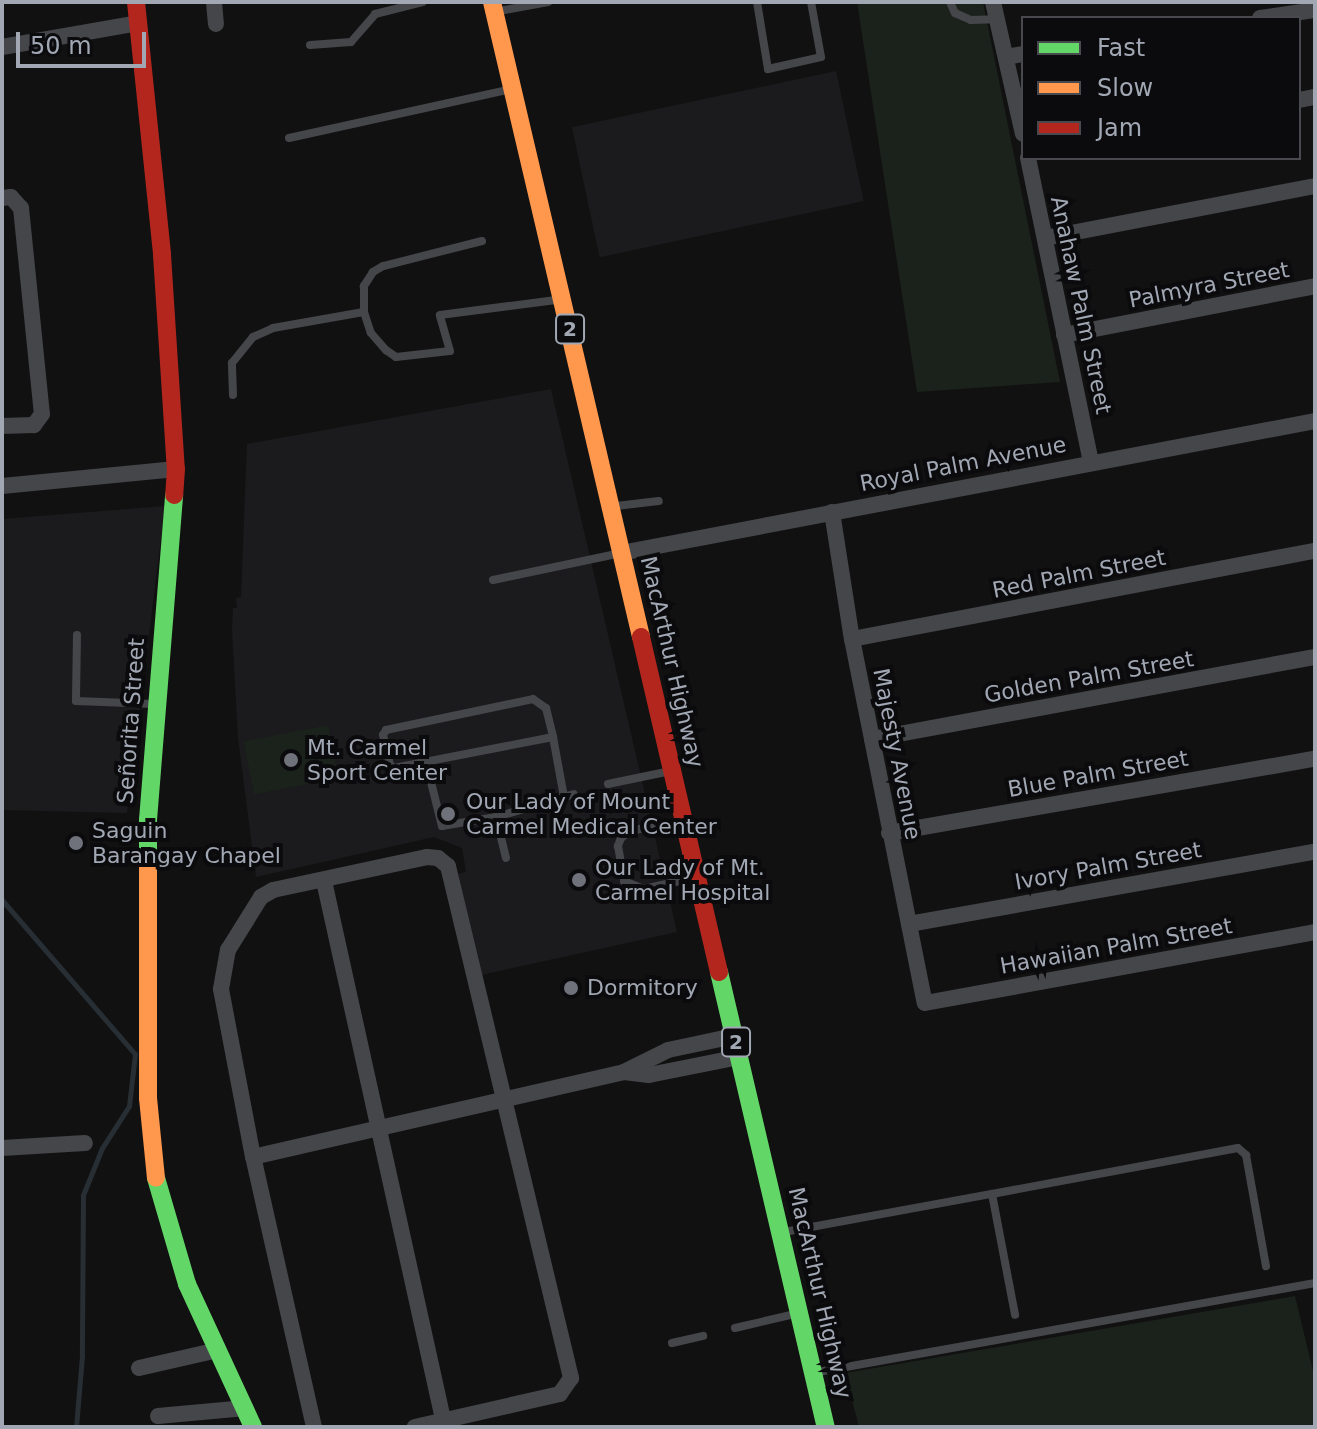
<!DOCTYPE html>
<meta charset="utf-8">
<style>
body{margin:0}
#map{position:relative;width:1317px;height:1429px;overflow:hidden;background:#111;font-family:"DejaVu Sans",sans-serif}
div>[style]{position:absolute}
.built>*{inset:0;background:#1b1b1d;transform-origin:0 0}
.green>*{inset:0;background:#1b211b;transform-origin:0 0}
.stream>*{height:5px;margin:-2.5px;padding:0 2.5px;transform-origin:2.5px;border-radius:2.5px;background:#272e34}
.lane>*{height:8px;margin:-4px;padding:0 4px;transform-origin:4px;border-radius:4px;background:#45464a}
.street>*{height:16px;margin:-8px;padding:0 8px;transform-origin:8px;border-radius:8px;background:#45464a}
.fast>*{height:18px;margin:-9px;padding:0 9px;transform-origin:9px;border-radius:9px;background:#63d668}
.slow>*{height:18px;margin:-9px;padding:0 9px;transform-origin:9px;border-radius:9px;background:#ff974d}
.jam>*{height:18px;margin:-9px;padding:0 9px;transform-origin:9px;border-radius:9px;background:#b3261e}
.dots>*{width:22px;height:22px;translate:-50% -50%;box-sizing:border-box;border:4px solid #0b0b0d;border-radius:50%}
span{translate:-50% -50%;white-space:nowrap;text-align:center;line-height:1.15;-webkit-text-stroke:8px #0b0b0d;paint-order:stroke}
.shield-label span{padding:2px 6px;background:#0b0b0d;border:2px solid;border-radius:6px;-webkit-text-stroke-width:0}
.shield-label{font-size:20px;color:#a1a7b3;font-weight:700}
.street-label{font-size:22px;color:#a1a7b3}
.poi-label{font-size:22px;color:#a1a7b3}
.left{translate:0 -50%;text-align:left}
.frame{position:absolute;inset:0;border:4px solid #a1a7b3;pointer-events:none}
.legend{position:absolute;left:1021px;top:16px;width:280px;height:144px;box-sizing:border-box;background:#0b0b0d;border:2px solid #47494f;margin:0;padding:10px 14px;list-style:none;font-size:24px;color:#a1a7b3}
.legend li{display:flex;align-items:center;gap:16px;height:40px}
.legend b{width:40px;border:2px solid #47494f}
.scale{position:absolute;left:16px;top:32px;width:130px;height:36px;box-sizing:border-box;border:4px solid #a1a7b3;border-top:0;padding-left:10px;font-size:24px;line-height:28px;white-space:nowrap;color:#a1a7b3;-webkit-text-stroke:6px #0b0b0d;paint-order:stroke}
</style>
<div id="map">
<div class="built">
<i style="left:836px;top:71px;width:133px;height:270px;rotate:78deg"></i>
<i style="clip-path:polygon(551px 389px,677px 932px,481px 975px,458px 874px,466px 872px,462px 848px,434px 837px,256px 877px,238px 738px,232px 630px,233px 608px,237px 608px,236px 598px,241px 597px,247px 444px)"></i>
<i style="clip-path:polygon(165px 506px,127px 813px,2px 810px,2px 519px)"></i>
</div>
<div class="green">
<i style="clip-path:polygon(857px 2px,983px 2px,1060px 382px,917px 392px)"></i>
<i style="left:328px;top:725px;width:54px;height:86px;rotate:79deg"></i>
<i style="clip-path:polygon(1295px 1296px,1315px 1379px,1315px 1427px,859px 1427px,845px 1373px)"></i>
</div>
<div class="stream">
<i style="left:2px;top:900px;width:203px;rotate:49.2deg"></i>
<i style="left:135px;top:1054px;width:52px;rotate:96.6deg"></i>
<i style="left:129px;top:1106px;width:50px;rotate:122.7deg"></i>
<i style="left:102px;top:1148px;width:51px;rotate:112deg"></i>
<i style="left:83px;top:1195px;width:161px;rotate:90.4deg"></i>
<i style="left:82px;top:1356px;width:71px;rotate:94.8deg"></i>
</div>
<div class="lane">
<i style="left:757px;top:2px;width:68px;rotate:80.7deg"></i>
<i style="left:768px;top:69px;width:54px;rotate:-12.8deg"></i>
<i style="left:821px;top:57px;width:56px;rotate:-100.3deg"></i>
<i style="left:950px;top:2px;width:12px;rotate:66deg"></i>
<i style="left:955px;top:13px;width:17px;rotate:24deg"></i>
<i style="left:971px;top:20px;width:25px;rotate:-2deg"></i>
<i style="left:499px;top:11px;width:50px;rotate:-10.4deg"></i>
<i style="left:310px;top:45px;width:41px;rotate:-4.2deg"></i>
<i style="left:351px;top:42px;width:37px;rotate:-49deg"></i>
<i style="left:375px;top:14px;width:49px;rotate:-14deg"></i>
<i style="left:289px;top:138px;width:224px;rotate:-12.4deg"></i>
<i style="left:482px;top:241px;width:102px;rotate:165.8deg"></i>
<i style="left:383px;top:266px;width:12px;rotate:149deg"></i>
<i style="left:373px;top:272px;width:17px;rotate:123deg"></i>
<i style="left:364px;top:286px;width:26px;rotate:90deg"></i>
<i style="left:364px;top:312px;width:22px;rotate:72deg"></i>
<i style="left:371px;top:333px;width:23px;rotate:49deg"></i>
<i style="left:386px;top:350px;width:12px;rotate:35deg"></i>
<i style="left:396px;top:357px;width:54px;rotate:-6.3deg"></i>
<i style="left:450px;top:351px;width:37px;rotate:-106deg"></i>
<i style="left:440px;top:315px;width:117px;rotate:-7.4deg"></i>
<i style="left:233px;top:395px;width:32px;rotate:-92deg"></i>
<i style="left:232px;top:363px;width:33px;rotate:-51deg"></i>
<i style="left:253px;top:337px;width:22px;rotate:-24deg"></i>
<i style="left:273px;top:328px;width:92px;rotate:-10deg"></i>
<i style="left:616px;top:506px;width:43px;rotate:-6.6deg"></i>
<i style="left:493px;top:580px;width:126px;rotate:-11.9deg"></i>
<i style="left:77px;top:635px;width:66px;rotate:90.9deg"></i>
<i style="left:76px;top:701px;width:78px;rotate:2.2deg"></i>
<i style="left:553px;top:737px;width:162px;rotate:169deg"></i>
<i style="left:394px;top:768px;width:5px;rotate:-143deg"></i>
<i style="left:390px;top:765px;width:31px;rotate:-103deg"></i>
<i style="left:383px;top:735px;width:6px;rotate:-59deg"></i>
<i style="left:386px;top:730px;width:150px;rotate:-11.9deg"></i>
<i style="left:533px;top:699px;width:16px;rotate:35deg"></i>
<i style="left:546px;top:708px;width:30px;rotate:76deg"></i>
<i style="left:553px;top:737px;width:61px;rotate:79.6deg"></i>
<i style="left:426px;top:762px;width:66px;rotate:76deg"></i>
<i style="left:442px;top:826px;width:55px;rotate:-9.5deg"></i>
<i style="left:496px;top:817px;width:81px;rotate:-16.4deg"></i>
<i style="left:608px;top:784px;width:59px;rotate:-11.7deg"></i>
<i style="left:496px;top:817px;width:42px;rotate:76.3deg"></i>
<i style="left:679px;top:821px;width:50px;rotate:168.5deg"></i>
<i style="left:630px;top:831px;width:11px;rotate:142deg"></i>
<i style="left:621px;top:838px;width:9px;rotate:111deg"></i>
<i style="left:618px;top:846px;width:36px;rotate:80deg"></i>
<i style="left:624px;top:881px;width:22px;rotate:22deg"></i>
<i style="left:644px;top:889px;width:50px;rotate:-12.7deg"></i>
<i style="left:992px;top:1194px;width:250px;rotate:-10.6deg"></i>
<i style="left:1238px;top:1148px;width:11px;rotate:41deg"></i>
<i style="left:1246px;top:1155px;width:113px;rotate:79.8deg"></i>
<i style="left:784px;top:1232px;width:211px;rotate:-10.4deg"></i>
<i style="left:992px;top:1194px;width:123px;rotate:79.2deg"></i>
<i style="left:735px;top:1328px;width:62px;rotate:-13.1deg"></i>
<i style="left:672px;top:1343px;width:32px;rotate:-13deg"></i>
<i style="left:818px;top:1372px;width:505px;rotate:-10.15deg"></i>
</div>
<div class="street">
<i style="left:214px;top:2px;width:22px;rotate:85deg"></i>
<i style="left:993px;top:2px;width:135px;rotate:77.2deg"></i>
<i style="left:1260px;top:18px;width:56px;rotate:-8.3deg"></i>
<i style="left:2px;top:47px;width:138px;rotate:-10deg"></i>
<i style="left:1006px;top:57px;width:17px;rotate:-10deg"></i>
<i style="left:1299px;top:100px;width:16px;rotate:-11deg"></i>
<i style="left:1028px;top:158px;width:309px;rotate:78.3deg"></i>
<i style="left:2px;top:198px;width:9px;rotate:-6deg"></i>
<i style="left:11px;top:197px;width:15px;rotate:48deg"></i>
<i style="left:21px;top:208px;width:207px;rotate:84.2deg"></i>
<i style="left:42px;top:414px;width:14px;rotate:126deg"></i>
<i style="left:34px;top:425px;width:32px;rotate:178deg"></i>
<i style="left:1045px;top:238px;width:275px;rotate:-10.9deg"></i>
<i style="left:1064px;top:335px;width:256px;rotate:-11deg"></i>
<i style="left:2px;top:486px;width:175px;rotate:-5.6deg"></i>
<i style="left:832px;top:512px;width:129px;rotate:81.1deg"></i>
<i style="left:852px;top:639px;width:371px;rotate:78.7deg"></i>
<i style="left:925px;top:1003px;width:396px;rotate:-10.3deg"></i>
<i style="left:621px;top:553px;width:706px;rotate:-10.77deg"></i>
<i style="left:852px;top:639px;width:471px;rotate:-10.8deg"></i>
<i style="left:872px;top:739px;width:451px;rotate:-10.5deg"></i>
<i style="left:889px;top:833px;width:432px;rotate:-9.9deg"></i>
<i style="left:324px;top:881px;width:551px;rotate:77.53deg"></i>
<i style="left:909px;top:924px;width:412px;rotate:-10.1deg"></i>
<i style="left:624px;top:1072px;width:25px;rotate:7deg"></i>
<i style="left:649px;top:1075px;width:92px;rotate:-11.3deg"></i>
<i style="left:2px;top:1148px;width:83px;rotate:-3.4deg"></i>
<i style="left:253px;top:1157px;width:381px;rotate:-12.9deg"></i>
<i style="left:624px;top:1072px;width:49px;rotate:-26.6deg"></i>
<i style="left:668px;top:1050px;width:67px;rotate:-12deg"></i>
<i style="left:139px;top:1368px;width:81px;rotate:-12.8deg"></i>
<i style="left:158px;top:1416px;width:88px;rotate:-5.2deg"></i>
<i style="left:314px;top:1427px;width:277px;rotate:-102.7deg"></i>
<i style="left:253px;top:1157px;width:171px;rotate:-100.8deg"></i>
<i style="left:221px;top:989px;width:40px;rotate:-80deg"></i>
<i style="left:228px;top:950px;width:62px;rotate:-58.1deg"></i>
<i style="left:261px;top:897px;width:14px;rotate:-30deg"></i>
<i style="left:273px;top:890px;width:157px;rotate:-12.1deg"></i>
<i style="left:427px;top:857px;width:11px;rotate:5deg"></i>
<i style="left:438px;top:858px;width:13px;rotate:39deg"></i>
<i style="left:448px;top:866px;width:527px;rotate:76.49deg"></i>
<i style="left:571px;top:1378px;width:19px;rotate:125deg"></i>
<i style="left:560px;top:1394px;width:149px;rotate:167.2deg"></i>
</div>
<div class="fast">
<i style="left:148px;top:866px;width:46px;rotate:-90deg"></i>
<i style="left:148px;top:820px;width:326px;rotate:-85.4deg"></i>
<i style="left:719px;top:972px;width:467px;rotate:76.8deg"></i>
<i style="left:156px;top:1178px;width:110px;rotate:73.7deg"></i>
<i style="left:187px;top:1284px;width:157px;rotate:65.2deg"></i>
</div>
<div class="slow">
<i style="left:492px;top:2px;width:652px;rotate:76.79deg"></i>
<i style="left:148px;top:866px;width:232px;rotate:90deg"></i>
<i style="left:148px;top:1098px;width:80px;rotate:84.3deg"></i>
</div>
<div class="jam">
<i style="left:136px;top:2px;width:254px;rotate:84.1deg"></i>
<i style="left:162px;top:255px;width:214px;rotate:86.3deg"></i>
<i style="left:176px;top:469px;width:26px;rotate:94deg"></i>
<i style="left:641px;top:637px;width:344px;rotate:76.9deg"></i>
</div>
<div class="dots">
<i style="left:291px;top:760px;background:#6f727a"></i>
<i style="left:448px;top:814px;background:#6f727a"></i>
<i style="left:76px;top:843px;background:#6f727a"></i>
<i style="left:579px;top:880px;background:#6f727a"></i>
<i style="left:571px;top:988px;background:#6f727a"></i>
</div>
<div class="shield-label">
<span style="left:570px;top:329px">2</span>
<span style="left:736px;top:1042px">2</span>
</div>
<div class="street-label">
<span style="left:1209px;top:285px;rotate:-11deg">Palmyra Street</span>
<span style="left:1081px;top:305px;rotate:78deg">Anahaw Palm Street</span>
<span style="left:963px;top:464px;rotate:-11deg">Royal Palm Avenue</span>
<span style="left:1079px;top:574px;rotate:-11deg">Red Palm Street</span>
<span style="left:672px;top:662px;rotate:77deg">MacArthur Highway</span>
<span style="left:1089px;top:677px;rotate:-10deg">Golden Palm Street</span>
<span style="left:131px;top:721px;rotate:-86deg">Señorita Street</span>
<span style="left:897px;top:754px;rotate:79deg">Majesty Avenue</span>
<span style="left:1098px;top:774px;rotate:-10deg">Blue Palm Street</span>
<span style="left:1108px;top:866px;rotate:-10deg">Ivory Palm Street</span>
<span style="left:1116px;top:946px;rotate:-10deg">Hawaiian Palm Street</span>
<span style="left:820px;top:1293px;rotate:77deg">MacArthur Highway</span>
</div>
<div class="poi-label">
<span class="left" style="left:307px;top:760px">Mt. Carmel<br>Sport Center</span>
<span class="left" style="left:466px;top:814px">Our Lady of Mount<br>Carmel Medical Center</span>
<span class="left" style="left:92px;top:843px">Saguin<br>Barangay Chapel</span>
<span class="left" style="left:595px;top:880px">Our Lady of Mt.<br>Carmel Hospital</span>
<span class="left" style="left:587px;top:988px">Dormitory</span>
</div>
<div class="frame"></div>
<ul class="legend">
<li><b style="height:10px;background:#63d668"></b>Fast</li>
<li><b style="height:10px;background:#ff974d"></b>Slow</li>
<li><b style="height:10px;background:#b3261e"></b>Jam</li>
</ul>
<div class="scale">50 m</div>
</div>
